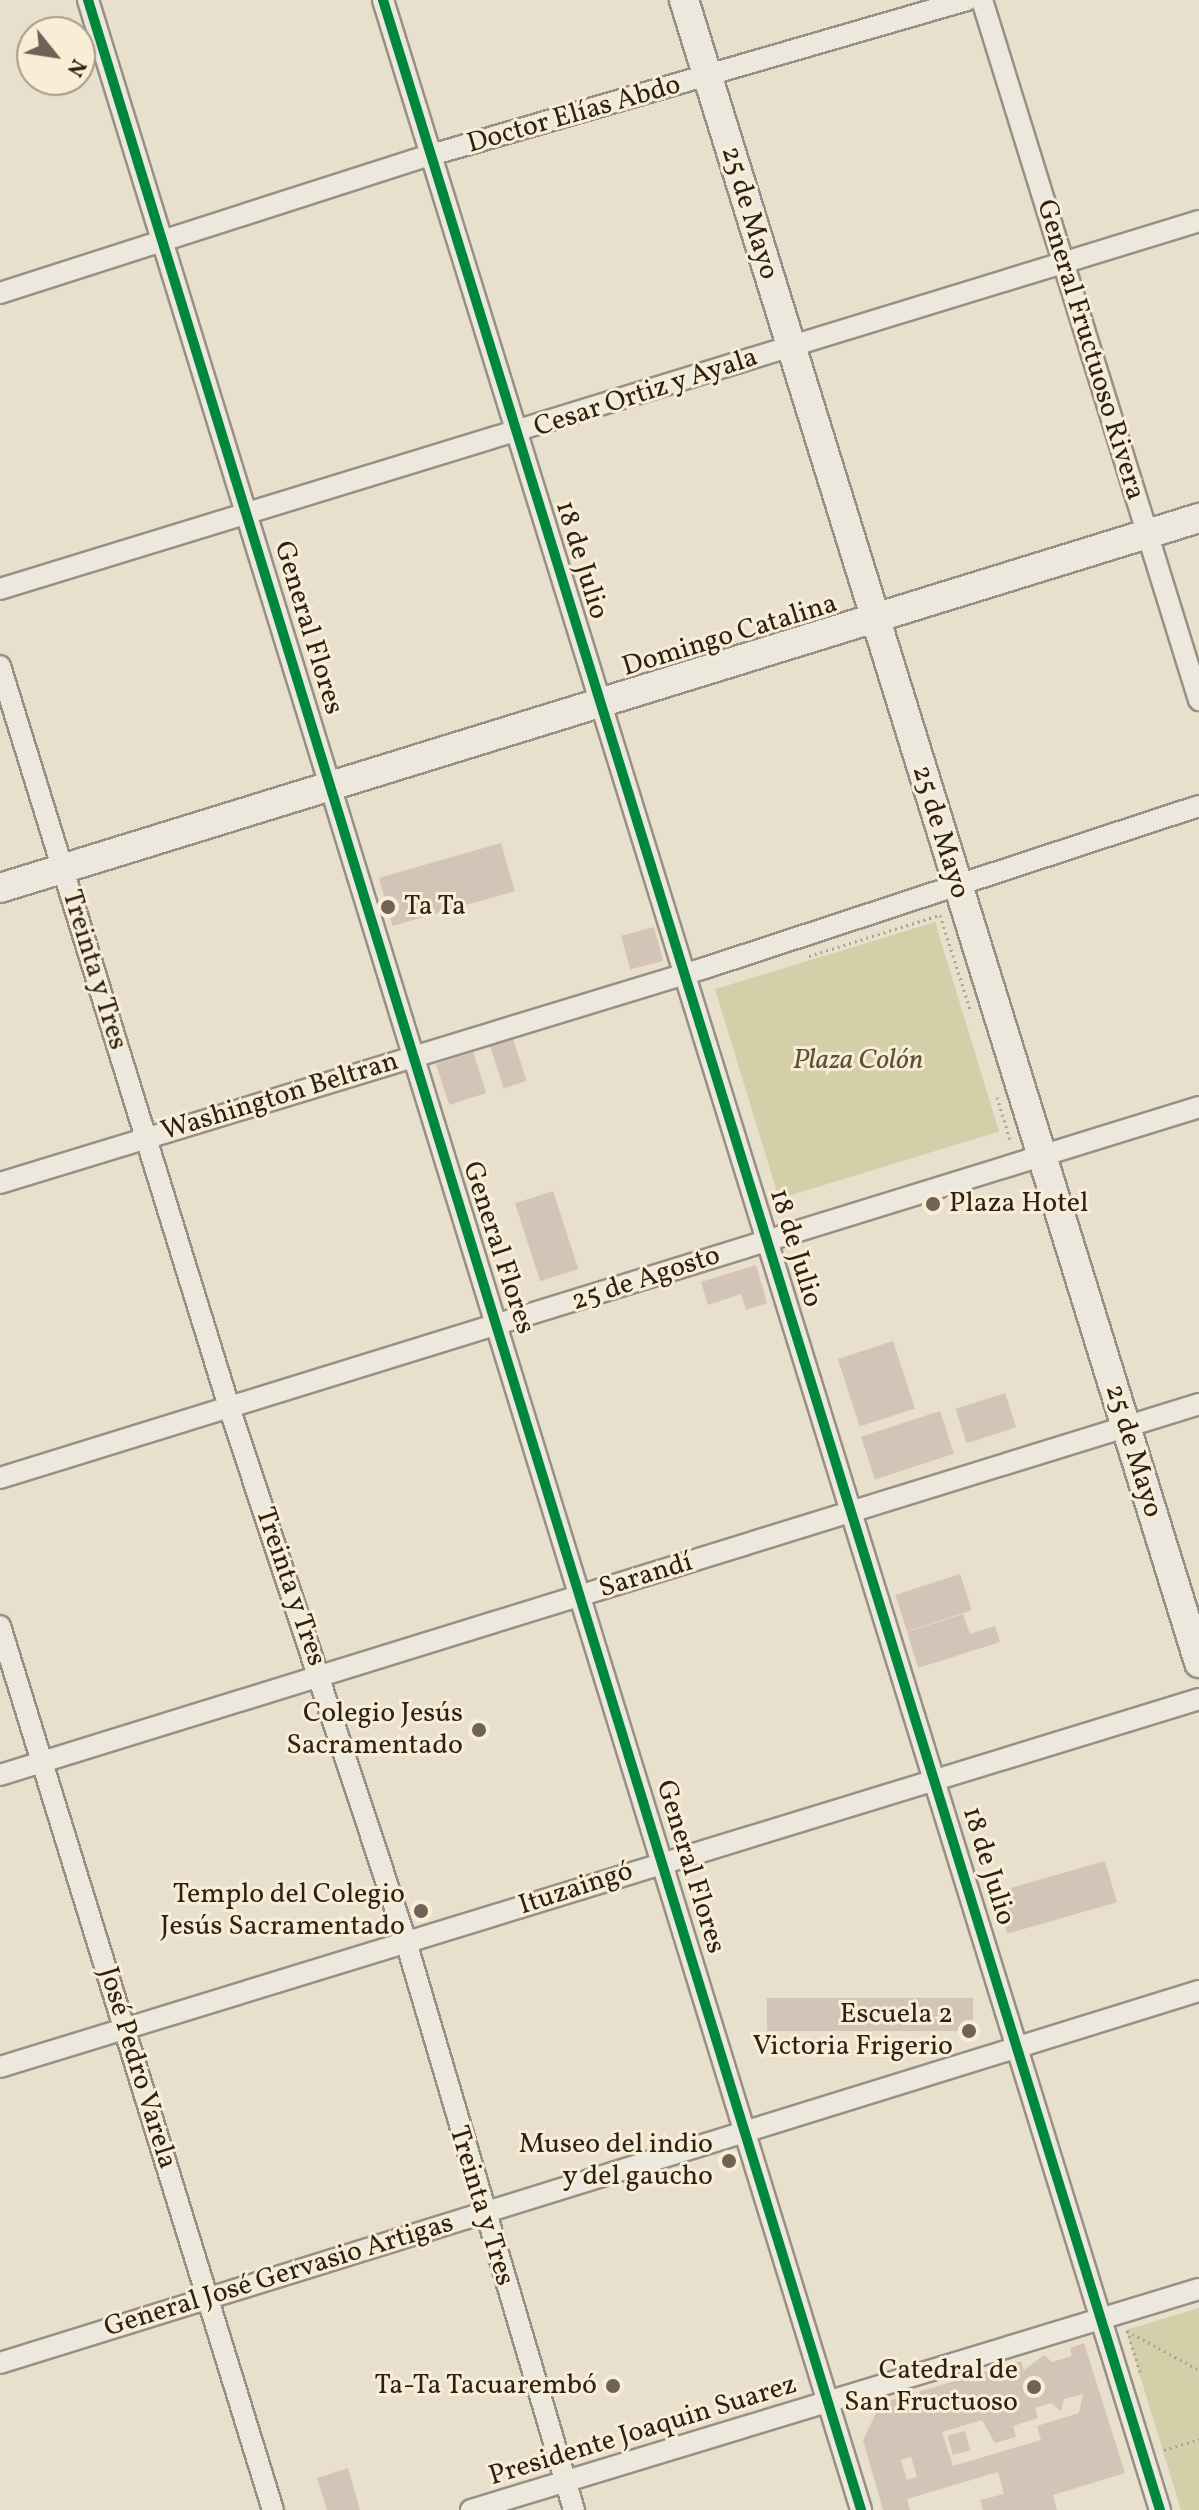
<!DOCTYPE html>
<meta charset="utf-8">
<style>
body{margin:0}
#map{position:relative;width:1199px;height:2510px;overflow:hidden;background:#e8dfcc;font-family:Vollkorn,serif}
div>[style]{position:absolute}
.green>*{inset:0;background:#d4cea9;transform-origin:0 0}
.building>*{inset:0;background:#d3c4b7;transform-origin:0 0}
.path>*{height:3px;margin-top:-1.5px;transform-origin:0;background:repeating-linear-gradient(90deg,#a8a49c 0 2px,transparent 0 6px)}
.roads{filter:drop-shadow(2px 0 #989085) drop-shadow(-2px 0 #989085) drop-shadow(0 2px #989085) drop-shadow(0 -2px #989085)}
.street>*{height:20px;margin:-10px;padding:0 10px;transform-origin:10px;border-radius:10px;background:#ece8dd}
.secondary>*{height:28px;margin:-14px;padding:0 14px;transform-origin:14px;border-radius:14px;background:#ece8dd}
.cycleway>*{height:10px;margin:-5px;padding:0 5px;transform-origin:5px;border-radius:5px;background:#00873e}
.dots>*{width:22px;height:22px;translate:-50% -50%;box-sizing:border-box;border:4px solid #f8edd5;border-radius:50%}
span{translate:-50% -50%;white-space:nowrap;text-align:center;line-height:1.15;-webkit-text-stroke:6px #f8edd5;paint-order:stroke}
.street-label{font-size:28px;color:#2e1f17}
.poi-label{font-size:28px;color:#2e1f17}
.left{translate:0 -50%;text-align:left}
.right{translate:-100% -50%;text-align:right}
.park-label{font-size:28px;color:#5b503a;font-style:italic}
.north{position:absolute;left:16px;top:16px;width:80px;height:80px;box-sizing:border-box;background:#f8edd5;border:2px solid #a79b89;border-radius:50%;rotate:120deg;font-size:22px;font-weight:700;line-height:32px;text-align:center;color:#2e1f17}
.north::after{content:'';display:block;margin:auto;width:28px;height:36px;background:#6f6256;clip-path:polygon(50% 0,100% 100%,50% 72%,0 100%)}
</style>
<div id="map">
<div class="green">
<i style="left:935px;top:922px;width:219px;height:230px;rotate:73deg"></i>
<i style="clip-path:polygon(1199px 2308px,1199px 2510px,1181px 2510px,1126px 2330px)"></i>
</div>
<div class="building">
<i style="left:501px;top:843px;width:50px;height:127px;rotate:74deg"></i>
<i style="left:654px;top:927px;width:35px;height:34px;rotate:75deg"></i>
<i style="left:513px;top:1039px;width:44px;height:24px;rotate:72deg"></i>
<i style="left:473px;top:1052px;width:43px;height:39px;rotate:72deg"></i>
<i style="left:553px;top:1191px;width:82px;height:40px;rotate:72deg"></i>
<i style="clip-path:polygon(756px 1265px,767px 1303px,746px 1310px,741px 1294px,708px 1305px,701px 1282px)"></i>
<i style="left:893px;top:1341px;width:71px;height:58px;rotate:72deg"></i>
<i style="left:1005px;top:1393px;width:36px;height:52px;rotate:72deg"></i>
<i style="left:940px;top:1411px;width:45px;height:83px;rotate:72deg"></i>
<i style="left:960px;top:1574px;width:38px;height:68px;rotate:72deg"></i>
<i style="clip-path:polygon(963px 1614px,970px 1634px,995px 1626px,1000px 1642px,918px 1668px,907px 1632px)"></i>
<i style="left:1105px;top:1861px;width:43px;height:114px;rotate:74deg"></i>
<i style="left:973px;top:1998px;width:33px;height:206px;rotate:90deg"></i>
<i style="clip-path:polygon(evenodd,1084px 2343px,1125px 2473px,1053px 2495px,1057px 2510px,983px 2510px,980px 2500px,1004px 2494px,998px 2472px,907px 2499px,910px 2510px,883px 2510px,863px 2440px,881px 2403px,1021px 2361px,1024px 2370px,1044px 2355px,1052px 2362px,1072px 2356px,1070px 2348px,1084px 2343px,1083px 2394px,1079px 2413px,1037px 2426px,1041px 2440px,953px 2466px,942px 2432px,982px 2420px,995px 2443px,1016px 2437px,1013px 2426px,1038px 2418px,1035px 2408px,1051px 2403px,1061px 2411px,1064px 2399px,1083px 2394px,1084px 2343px,911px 2457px,917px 2477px,907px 2480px,901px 2460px,911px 2457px)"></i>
<i style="left:965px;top:2431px;width:20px;height:18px;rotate:75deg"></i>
<i style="clip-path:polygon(348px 2468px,360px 2510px,327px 2510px,317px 2478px)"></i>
</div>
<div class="path">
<i style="left:809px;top:956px;width:137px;rotate:-17.4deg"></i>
<i style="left:940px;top:915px;width:99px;rotate:72.3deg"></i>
<i style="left:997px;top:1097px;width:48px;rotate:73.1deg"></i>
<i style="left:1127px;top:2330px;width:44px;rotate:72.8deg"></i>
<i style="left:1127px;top:2331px;width:82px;rotate:28.4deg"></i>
<i style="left:1164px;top:2450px;width:37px;rotate:-17deg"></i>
</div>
<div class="roads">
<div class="street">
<i style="left:88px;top:0;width:2626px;rotate:72.88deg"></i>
<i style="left:383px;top:0;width:2628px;rotate:72.8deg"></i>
<i style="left:982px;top:0;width:733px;rotate:72.78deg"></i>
<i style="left:0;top:293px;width:453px;rotate:-17.8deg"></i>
<i style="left:431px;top:155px;width:558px;rotate:-16.13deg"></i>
<i style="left:0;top:589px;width:1254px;rotate:-17.06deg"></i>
<i style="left:0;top:666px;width:779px;rotate:72.82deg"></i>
<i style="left:230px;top:1410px;width:553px;rotate:71.66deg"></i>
<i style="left:404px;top:1935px;width:600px;rotate:73.53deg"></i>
<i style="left:0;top:1183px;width:737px;rotate:-16.96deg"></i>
<i style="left:705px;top:968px;width:520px;rotate:-18.16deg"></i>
<i style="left:0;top:1478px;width:1255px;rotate:-17.19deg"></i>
<i style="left:0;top:1626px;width:925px;rotate:72.84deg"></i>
<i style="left:0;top:1775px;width:1255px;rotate:-17.19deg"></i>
<i style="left:0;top:2067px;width:1254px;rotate:-17.06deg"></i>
<i style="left:0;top:2363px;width:1255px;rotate:-17.24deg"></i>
<i style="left:471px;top:2510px;width:761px;rotate:-16.89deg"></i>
</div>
<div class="secondary">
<i style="left:684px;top:0;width:1741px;rotate:72.79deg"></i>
<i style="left:0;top:888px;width:1255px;rotate:-17.15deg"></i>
</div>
</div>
<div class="cycleway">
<i style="left:88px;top:0;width:2626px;rotate:72.88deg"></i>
<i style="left:383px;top:0;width:2628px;rotate:72.8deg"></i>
</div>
<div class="dots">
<i style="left:388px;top:907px;background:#6f6256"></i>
<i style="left:933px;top:1204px;background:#6f6256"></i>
<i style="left:479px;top:1730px;background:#6f6256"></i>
<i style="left:421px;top:1911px;background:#6f6256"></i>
<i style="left:969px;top:2031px;background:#6f6256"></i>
<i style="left:729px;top:2161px;background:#6f6256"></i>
<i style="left:613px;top:2386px;background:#6f6256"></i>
<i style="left:1034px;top:2387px;background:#6f6256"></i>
</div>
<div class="street-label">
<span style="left:574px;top:115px;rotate:-16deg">Doctor Elías Abdo</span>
<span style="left:749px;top:213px;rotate:73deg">25 de Mayo</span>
<span style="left:1090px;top:350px;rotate:73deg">General Fructuoso Rivera</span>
<span style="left:646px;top:393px;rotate:-18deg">Cesar Ortiz y Ayala</span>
<span style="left:581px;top:560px;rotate:73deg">18 de Julio</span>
<span style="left:308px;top:628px;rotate:73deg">General Flores</span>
<span style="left:730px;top:636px;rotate:-17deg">Domingo Catalina</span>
<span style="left:940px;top:832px;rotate:73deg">25 de Mayo</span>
<span style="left:94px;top:970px;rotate:73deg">Treinta y Tres</span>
<span style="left:280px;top:1097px;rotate:-17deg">Washington Beltran</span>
<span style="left:498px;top:1248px;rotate:72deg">General Flores</span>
<span style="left:795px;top:1248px;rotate:73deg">18 de Julio</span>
<span style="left:646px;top:1279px;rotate:-18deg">25 de Agosto</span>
<span style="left:1133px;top:1451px;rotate:73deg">25 de Mayo</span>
<span style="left:646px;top:1576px;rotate:-17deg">Sarandí</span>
<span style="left:290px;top:1587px;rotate:71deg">Treinta y Tres</span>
<span style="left:988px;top:1866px;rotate:73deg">18 de Julio</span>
<span style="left:690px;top:1867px;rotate:73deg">General Flores</span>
<span style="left:576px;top:1889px;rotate:-18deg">Ituzaingó</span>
<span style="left:137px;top:2068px;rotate:73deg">José Pedro Varela</span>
<span style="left:481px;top:2206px;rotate:73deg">Treinta y Tres</span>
<span style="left:279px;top:2276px;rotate:-17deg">General José Gervasio Artigas</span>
<span style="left:643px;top:2431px;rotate:-17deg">Presidente Joaquin Suarez</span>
</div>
<div class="poi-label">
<span class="left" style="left:404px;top:907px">Ta Ta</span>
<span class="left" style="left:949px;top:1204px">Plaza Hotel</span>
<span class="right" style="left:463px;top:1730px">Colegio Jesús<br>Sacramentado</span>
<span class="right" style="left:405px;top:1911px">Templo del Colegio<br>Jesús Sacramentado</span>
<span class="right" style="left:953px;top:2031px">Escuela 2<br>Victoria Frigerio</span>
<span class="right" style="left:713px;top:2161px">Museo del indio<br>y del gaucho</span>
<span class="right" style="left:1018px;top:2387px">Catedral de<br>San Fructuoso</span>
<span class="right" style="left:597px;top:2386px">Ta-Ta Tacuarembó</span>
</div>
<div class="park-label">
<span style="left:858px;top:1061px">Plaza Colón</span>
</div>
<div class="north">N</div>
</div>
